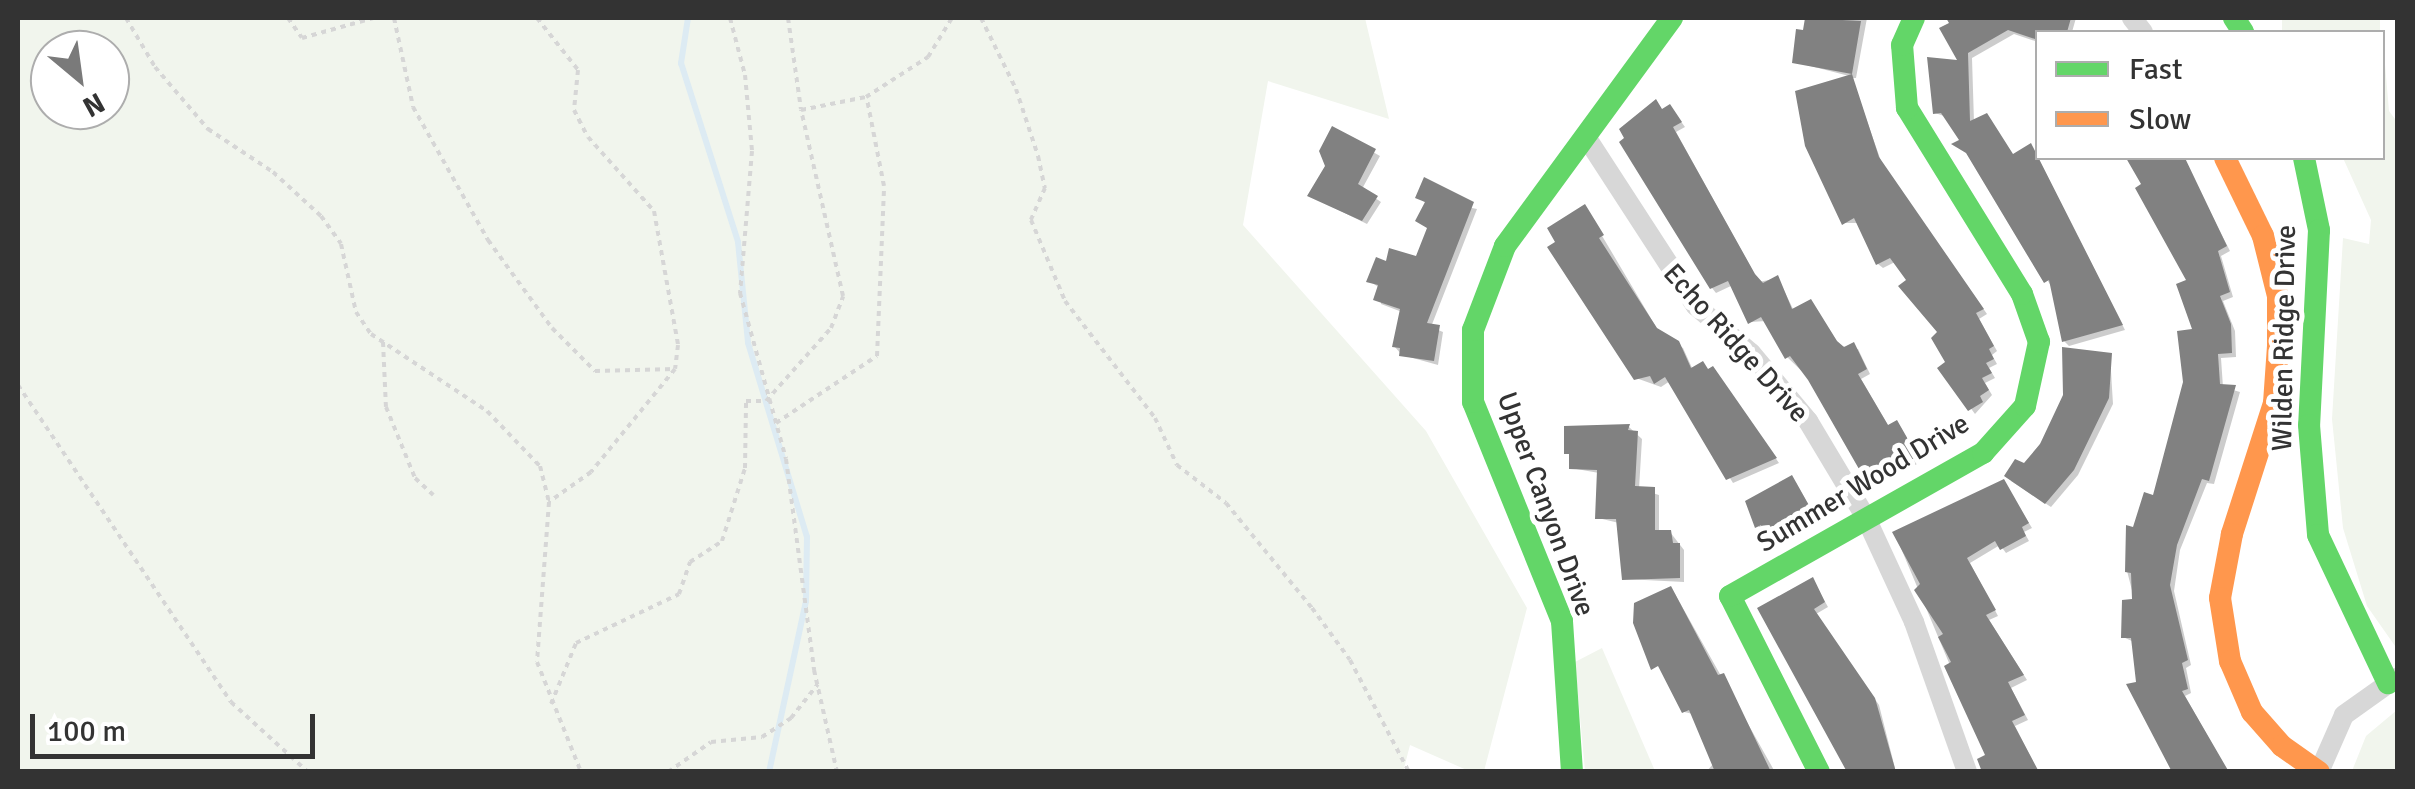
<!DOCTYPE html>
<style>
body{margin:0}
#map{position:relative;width:2415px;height:789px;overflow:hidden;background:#fff;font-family:Signika,sans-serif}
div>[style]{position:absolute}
.green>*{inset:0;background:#f1f5ed;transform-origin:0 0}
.shadow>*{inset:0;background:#0003}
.stream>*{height:6px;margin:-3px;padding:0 3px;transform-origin:3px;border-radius:3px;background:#ddebf3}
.building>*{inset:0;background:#818181}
.path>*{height:4px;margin-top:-2px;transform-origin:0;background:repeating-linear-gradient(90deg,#d6d6d6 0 5px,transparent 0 10px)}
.street>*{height:20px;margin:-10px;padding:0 10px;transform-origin:10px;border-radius:10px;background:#d7d7d7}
.fast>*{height:22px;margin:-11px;padding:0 11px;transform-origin:11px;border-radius:11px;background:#63d668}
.slow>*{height:22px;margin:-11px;padding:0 11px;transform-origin:11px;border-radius:11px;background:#ff974d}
span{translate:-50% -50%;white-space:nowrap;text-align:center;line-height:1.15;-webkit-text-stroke:10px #fff;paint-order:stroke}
.street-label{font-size:28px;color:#333}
.frame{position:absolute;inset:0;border:20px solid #333;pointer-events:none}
.legend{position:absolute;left:2035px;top:30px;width:350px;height:130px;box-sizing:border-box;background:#fff;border:2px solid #adadad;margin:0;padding:12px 18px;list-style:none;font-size:30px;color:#333}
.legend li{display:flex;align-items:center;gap:20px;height:50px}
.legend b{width:50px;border:2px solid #adadad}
.north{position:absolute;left:30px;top:30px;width:100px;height:100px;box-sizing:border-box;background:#fff;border:2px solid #adadad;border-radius:50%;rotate:151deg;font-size:28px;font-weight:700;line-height:40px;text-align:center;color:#333}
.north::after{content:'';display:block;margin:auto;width:35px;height:45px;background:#7a7a7a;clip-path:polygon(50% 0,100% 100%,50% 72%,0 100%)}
.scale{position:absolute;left:30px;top:714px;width:285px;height:45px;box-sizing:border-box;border:5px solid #333;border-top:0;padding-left:12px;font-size:30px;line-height:35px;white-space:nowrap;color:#333;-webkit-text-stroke:8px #fff;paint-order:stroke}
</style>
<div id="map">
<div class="green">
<i style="clip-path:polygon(evenodd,18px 18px,1365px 18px,1389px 119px,1268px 81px,1243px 225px,1426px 431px,1527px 608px,1484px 771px,1469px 771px,1410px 745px,1403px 772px,18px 771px,18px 18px,110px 50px,110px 110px,50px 110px,50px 50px,110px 50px)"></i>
<i style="left:2282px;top:18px;width:98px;height:15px"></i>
<i style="clip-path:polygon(2383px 41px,2389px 111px,2398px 123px,2395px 646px,2367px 606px,2343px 528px,2332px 419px,2343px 238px,2369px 244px,2371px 220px,2343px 158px,2382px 158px)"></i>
<i style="clip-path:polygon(1602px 648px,1655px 771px,1585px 771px,1575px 662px)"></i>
<i style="clip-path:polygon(2397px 710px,2397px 771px,2352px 771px,2366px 736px)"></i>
</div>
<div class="shadow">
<i style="clip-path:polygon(1808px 18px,1867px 18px,1856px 78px,1852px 78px,1882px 164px,1987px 314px,1979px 319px,1997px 351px,1992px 355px,1997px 364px,1989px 368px,1995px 378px,1985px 383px,1992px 395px,1975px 414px,1941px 368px,1948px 363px,1934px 339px,1940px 332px,1902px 286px,1909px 280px,1895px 262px,1883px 268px,1878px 264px,1859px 223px,1844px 223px,1807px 145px,1798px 93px,1853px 77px,1795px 62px,1798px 32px,1805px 33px)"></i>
<i style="clip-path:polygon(2000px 18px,2005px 25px,2007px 18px,2076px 18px,2072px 32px,2038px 32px,2038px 42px,2014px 34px,1972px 58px,1974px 122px,2014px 156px,2038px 158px,2125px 330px,2069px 346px,2064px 341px,2051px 286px,1947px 117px,1935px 113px,1962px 63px,1949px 19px)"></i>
<i style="clip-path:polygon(1663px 111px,1674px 112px,1685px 127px,1676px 132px,1759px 282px,1778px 278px,1794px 311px,1811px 302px,1840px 346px,1858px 349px,1870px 374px,1861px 379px,1889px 427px,1901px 428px,1921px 462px,1873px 486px,1810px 379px,1787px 357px,1766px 321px,1751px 322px,1733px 285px,1716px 293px,1712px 288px)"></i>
<i style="clip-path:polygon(1333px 129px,1380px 156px,1362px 189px,1381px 202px,1367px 224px,1310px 196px,1327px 166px)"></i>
<i style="clip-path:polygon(2129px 158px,2177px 158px,2188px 168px,2230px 251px,2221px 256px,2233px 297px,2223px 301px,2235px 331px,2236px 357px,2221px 358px,2223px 387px,2240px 392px,2214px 484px,2207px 483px,2180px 550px,2174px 591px,2191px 665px,2186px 668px,2191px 693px,2185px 696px,2228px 772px,2138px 684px,2134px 642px,2123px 637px,2135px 602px,2127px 571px,2135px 529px,2155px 498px,2196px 331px,2189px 281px)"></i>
<i style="clip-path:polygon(1418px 197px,1477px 209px,1431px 327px,1443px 332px,1438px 365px,1402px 355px,1394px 346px,1402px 312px,1381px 304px,1380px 288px,1369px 281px,1388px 264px,1417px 259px,1430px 229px,1427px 204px)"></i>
<i style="clip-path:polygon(1585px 207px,1659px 332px,1683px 348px,1693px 370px,1717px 374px,1779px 463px,1733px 483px,1670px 381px,1661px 387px,1636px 378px,1550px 248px)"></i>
<i style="clip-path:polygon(2110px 355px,2113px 404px,2078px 475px,2051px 507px,2011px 481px)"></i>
<i style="clip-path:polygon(1629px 427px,1642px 439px,1639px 489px,1659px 495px,1659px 532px,1670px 532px,1684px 550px,1684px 582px,1625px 579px,1619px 523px,1598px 518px,1599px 473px,1571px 468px,1567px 428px)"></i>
<i style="clip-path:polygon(2004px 482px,2032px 528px,2024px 532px,2029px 541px,2006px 553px,2000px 545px,1970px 563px,1998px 616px,1989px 620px,2027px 680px,2011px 688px,2028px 720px,2015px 726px,2038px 772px,1988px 756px,1895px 534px)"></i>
<i style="clip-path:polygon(1796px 483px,1814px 514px,1773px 537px,1758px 526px)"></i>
<i style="clip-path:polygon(1813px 580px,1828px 607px,1816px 614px,1879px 705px,1896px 772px,1848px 772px,1761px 609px)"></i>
<i style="clip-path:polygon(1675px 594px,1775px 772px,1706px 772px,1714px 763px,1693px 714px,1684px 712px)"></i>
</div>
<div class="stream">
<i style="left:688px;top:18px;width:46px;rotate:98.8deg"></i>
<i style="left:681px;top:63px;width:188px;rotate:72.3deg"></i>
<i style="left:738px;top:242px;width:101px;rotate:84.3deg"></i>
<i style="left:748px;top:343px;width:203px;rotate:73.1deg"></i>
<i style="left:807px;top:537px;width:64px;rotate:90.9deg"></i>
<i style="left:806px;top:601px;width:175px;rotate:102.2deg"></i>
</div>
<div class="building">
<i style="clip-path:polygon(1805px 18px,1861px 21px,1852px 74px,1792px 63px,1796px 29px,1803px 30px)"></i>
<i style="clip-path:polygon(1946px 18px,2071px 18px,2067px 32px,2038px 32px,2038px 40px,2008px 30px,1968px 53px,1970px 121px,1987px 113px,2013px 154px,2031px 143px,2123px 325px,2062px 342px,2049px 280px,2044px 283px,1966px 153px,1951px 144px,1959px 140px,1941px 113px,1933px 114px,1927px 57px,1957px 60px,1939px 28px,1949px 23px)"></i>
<i style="clip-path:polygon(1852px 74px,1879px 157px,1984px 309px,1976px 313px,1994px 346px,1989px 349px,1994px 359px,1986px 363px,1992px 373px,1982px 378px,1989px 390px,1980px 396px,1983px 402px,1968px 411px,1937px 368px,1945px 362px,1931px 338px,1937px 332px,1898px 286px,1906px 280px,1890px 258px,1876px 265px,1854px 218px,1842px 225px,1805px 146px,1795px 91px)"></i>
<i style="clip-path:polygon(1656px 99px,1662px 109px,1670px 104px,1682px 122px,1673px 127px,1755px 274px,1763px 283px,1778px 275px,1792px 309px,1811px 299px,1837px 341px,1844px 347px,1854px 342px,1867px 369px,1858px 374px,1888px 425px,1897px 420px,1918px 457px,1867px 483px,1808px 380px,1790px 356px,1785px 359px,1761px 317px,1748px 324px,1728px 281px,1710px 289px,1619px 142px,1624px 138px,1619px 129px)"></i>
<i style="clip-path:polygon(1332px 126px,1376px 149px,1358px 184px,1378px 196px,1362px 221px,1307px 196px,1325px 166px,1319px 151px)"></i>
<i style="clip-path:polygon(2126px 158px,2185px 158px,2227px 246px,2218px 251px,2230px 292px,2220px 296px,2231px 324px,2232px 353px,2218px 354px,2220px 384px,2236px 385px,2209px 481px,2202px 479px,2177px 545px,2170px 585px,2188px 660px,2182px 663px,2188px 689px,2182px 691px,2229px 772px,2172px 772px,2126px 684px,2136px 682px,2131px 638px,2121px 638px,2122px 600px,2132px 599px,2131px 573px,2125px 572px,2126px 525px,2133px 527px,2144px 492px,2153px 495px,2183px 382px,2177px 331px,2192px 329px,2176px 284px,2186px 280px,2135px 188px,2141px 184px)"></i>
<i style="clip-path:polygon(1424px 177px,1474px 202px,1427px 323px,1440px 325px,1434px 361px,1399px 356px,1400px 348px,1392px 347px,1400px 309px,1373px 300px,1378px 285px,1366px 282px,1376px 257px,1386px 261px,1389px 248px,1416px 256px,1427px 228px,1415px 221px,1425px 202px,1415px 198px)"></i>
<i style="clip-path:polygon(1585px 204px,1604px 235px,1599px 238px,1657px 328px,1679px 341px,1691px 368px,1703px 361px,1708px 369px,1713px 366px,1777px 458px,1726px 480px,1665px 377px,1654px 384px,1650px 376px,1634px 380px,1547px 247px,1555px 242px,1547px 228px)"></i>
<i style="clip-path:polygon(2062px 347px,2112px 353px,2109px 398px,2074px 470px,2045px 504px,2004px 476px,2015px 459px,2024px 463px,2040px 444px,2063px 395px)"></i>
<i style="clip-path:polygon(1630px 424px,1628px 430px,1638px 431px,1635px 486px,1655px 487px,1655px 530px,1671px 530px,1673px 543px,1680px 543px,1680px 578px,1622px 580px,1616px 519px,1595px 519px,1597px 470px,1569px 469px,1569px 454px,1564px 454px,1564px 426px)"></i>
<i style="clip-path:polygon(1792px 475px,1811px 509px,1766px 534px,1761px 525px,1755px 528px,1745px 501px)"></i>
<i style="clip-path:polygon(2004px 479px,2029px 523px,2022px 527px,2026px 536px,2000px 550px,1995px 541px,1967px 558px,1996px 610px,1986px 615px,2024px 675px,2008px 682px,2025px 715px,2012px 721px,2039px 772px,1982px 772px,1977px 759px,1985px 755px,1944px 666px,1951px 662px,1938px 637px,1943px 634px,1914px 590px,1920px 584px,1892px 532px)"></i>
<i style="clip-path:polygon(1813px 577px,1825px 602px,1814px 609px,1875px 698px,1896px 772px,1847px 772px,1757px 608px)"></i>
<i style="clip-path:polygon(1671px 586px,1718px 675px,1724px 673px,1771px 772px,1715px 772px,1689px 710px,1682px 713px,1658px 666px,1651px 670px,1633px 623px,1634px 603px)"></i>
</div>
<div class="path">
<i style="left:126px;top:18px;width:57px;rotate:59.4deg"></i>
<i style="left:155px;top:67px;width:82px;rotate:49.5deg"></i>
<i style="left:208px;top:129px;width:78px;rotate:33.5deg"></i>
<i style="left:273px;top:172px;width:65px;rotate:42.5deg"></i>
<i style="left:321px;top:216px;width:34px;rotate:54deg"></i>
<i style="left:341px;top:244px;width:70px;rotate:77.6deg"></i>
<i style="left:356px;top:312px;width:27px;rotate:56deg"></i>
<i style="left:371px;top:334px;width:139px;rotate:33.6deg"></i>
<i style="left:487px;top:411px;width:76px;rotate:46.1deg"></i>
<i style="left:540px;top:466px;width:37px;rotate:76deg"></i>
<i style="left:549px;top:502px;width:160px;rotate:94.3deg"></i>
<i style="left:537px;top:662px;width:118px;rotate:68.2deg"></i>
<i style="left:288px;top:18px;width:24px;rotate:55deg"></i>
<i style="left:302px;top:38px;width:74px;rotate:-15.7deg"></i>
<i style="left:394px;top:18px;width:91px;rotate:77.9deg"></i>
<i style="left:413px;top:107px;width:153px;rotate:60.6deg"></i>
<i style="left:488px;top:240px;width:109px;rotate:54deg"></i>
<i style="left:552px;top:328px;width:61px;rotate:45deg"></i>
<i style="left:595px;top:371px;width:80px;rotate:-1.4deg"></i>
<i style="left:537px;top:18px;width:66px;rotate:51.7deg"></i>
<i style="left:578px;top:70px;width:40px;rotate:95.7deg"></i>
<i style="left:574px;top:110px;width:30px;rotate:63deg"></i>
<i style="left:588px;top:137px;width:99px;rotate:48.3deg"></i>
<i style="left:654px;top:211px;width:136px;rotate:79.8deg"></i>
<i style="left:678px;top:345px;width:24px;rotate:97deg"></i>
<i style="left:675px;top:369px;width:133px;rotate:129.2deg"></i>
<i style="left:591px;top:472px;width:52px;rotate:144.5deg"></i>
<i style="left:730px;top:18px;width:59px;rotate:75.3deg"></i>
<i style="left:745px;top:75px;width:76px;rotate:84.7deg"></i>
<i style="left:752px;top:151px;width:143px;rotate:94.8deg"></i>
<i style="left:740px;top:293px;width:172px;rotate:74.5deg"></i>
<i style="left:786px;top:459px;width:213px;rotate:82.4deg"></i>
<i style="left:814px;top:670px;width:105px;rotate:77.3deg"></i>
<i style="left:788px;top:18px;width:92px;rotate:81.9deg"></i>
<i style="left:981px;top:18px;width:79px;rotate:63.8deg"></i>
<i style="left:1016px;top:89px;width:71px;rotate:71.8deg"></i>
<i style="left:1038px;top:156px;width:33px;rotate:78deg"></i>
<i style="left:1045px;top:188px;width:35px;rotate:114deg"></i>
<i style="left:1031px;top:220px;width:88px;rotate:67.2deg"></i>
<i style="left:1065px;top:301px;width:148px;rotate:52.4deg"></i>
<i style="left:1155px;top:418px;width:52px;rotate:64.9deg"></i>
<i style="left:1177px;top:465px;width:62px;rotate:37.8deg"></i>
<i style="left:1226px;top:503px;width:136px;rotate:50.7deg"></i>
<i style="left:1312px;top:608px;width:64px;rotate:53.8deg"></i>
<i style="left:1350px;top:660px;width:127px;rotate:62.2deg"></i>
<i style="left:383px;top:342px;width:65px;rotate:87.4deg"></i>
<i style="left:386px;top:407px;width:77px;rotate:67.8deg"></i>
<i style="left:415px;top:478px;width:25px;rotate:43deg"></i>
<i style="left:18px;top:385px;width:382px;rotate:56.1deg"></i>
<i style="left:231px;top:702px;width:104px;rotate:42.3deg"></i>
<i style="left:776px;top:423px;width:121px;rotate:-33.6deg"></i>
<i style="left:877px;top:356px;width:170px;rotate:-87.6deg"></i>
<i style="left:884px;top:186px;width:89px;rotate:-101.1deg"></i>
<i style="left:18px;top:692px;width:10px;rotate:90deg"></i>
<i style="left:551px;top:704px;width:66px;rotate:-67.7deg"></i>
<i style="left:576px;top:643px;width:114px;rotate:-25.4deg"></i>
<i style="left:679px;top:594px;width:34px;rotate:-71deg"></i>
<i style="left:690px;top:562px;width:38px;rotate:-33deg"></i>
<i style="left:722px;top:541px;width:77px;rotate:-72.5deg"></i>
<i style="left:745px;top:468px;width:67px;rotate:-89.1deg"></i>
<i style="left:746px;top:401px;width:20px"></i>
<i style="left:766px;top:401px;width:98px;rotate:-48.3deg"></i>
<i style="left:831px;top:328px;width:34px;rotate:-69deg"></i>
<i style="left:843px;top:296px;width:191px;rotate:-102.7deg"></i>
<i style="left:801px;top:110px;width:66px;rotate:-11.3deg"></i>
<i style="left:866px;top:97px;width:74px;rotate:-32.8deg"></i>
<i style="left:928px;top:57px;width:46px;rotate:-58.4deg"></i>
<i style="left:668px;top:772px;width:52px;rotate:-34.9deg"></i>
<i style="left:711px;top:742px;width:51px;rotate:-5.6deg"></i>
<i style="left:762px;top:737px;width:35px;rotate:-33deg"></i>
<i style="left:791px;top:718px;width:43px;rotate:-51.5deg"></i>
</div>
<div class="street">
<i style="left:2132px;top:18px;width:18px;rotate:52deg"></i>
<i style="left:1588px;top:140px;width:198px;rotate:57deg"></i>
<i style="left:1696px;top:306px;width:72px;rotate:40.5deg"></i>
<i style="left:1751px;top:353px;width:89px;rotate:50deg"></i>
<i style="left:1808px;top:421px;width:113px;rotate:59.1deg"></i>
<i style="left:1866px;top:518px;width:115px;rotate:65.2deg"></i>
<i style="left:1914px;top:622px;width:159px;rotate:70.5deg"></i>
<i style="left:2319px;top:772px;width:62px;rotate:-66.3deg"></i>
<i style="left:2344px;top:715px;width:64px;rotate:-35.4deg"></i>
</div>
<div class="fast">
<i style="left:2234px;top:18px;width:17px;rotate:57deg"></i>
<i style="left:2304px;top:158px;width:74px;rotate:78.2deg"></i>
<i style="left:2319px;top:230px;width:195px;rotate:92.9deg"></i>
<i style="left:2309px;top:425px;width:110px;rotate:85.3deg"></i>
<i style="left:2318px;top:535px;width:164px;rotate:64.7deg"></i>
<i style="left:1572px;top:772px;width:151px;rotate:-93.8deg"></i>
<i style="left:1562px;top:621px;width:236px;rotate:-112.1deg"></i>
<i style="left:1473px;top:402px;width:72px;rotate:-90deg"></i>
<i style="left:1473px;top:330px;width:90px;rotate:-69.1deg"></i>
<i style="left:1505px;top:246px;width:283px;rotate:-53.8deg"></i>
<i style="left:1819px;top:772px;width:197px;rotate:-116.8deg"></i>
<i style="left:1730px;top:596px;width:291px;rotate:-29.5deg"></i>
<i style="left:1983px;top:453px;width:63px;rotate:-48.2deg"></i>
<i style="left:2025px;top:406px;width:66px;rotate:-77.7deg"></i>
<i style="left:2039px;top:342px;width:51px;rotate:-109.5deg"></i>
<i style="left:2022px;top:294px;width:219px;rotate:-121.7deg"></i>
<i style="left:1907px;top:108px;width:63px;rotate:-94.5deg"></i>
<i style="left:1902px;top:45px;width:30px;rotate:-66deg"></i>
</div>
<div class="slow">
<i style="left:2225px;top:158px;width:87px;rotate:64deg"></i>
<i style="left:2263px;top:236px;width:62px;rotate:76deg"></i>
<i style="left:2278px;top:296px;width:50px;rotate:90deg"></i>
<i style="left:2278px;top:346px;width:57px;rotate:94deg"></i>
<i style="left:2274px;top:403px;width:138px;rotate:107.8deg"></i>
<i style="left:2232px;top:534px;width:65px;rotate:100.6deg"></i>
<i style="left:2220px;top:598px;width:64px;rotate:81deg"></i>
<i style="left:2230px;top:661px;width:56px;rotate:66.7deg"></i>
<i style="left:2252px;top:712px;width:45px;rotate:48.6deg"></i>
<i style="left:2282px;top:746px;width:45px;rotate:35.1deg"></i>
</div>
<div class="street-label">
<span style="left:2284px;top:338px;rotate:-89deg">Wilden Ridge Drive</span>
<span style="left:1736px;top:343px;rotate:48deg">Echo Ridge Drive</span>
<span style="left:1863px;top:483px;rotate:-31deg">Summer Wood Drive</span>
<span style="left:1546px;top:504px;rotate:70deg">Upper Canyon Drive</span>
</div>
<div class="frame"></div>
<ul class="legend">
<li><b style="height:12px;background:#63d668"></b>Fast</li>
<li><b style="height:12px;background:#ff974d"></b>Slow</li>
</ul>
<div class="north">N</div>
<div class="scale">100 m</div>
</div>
